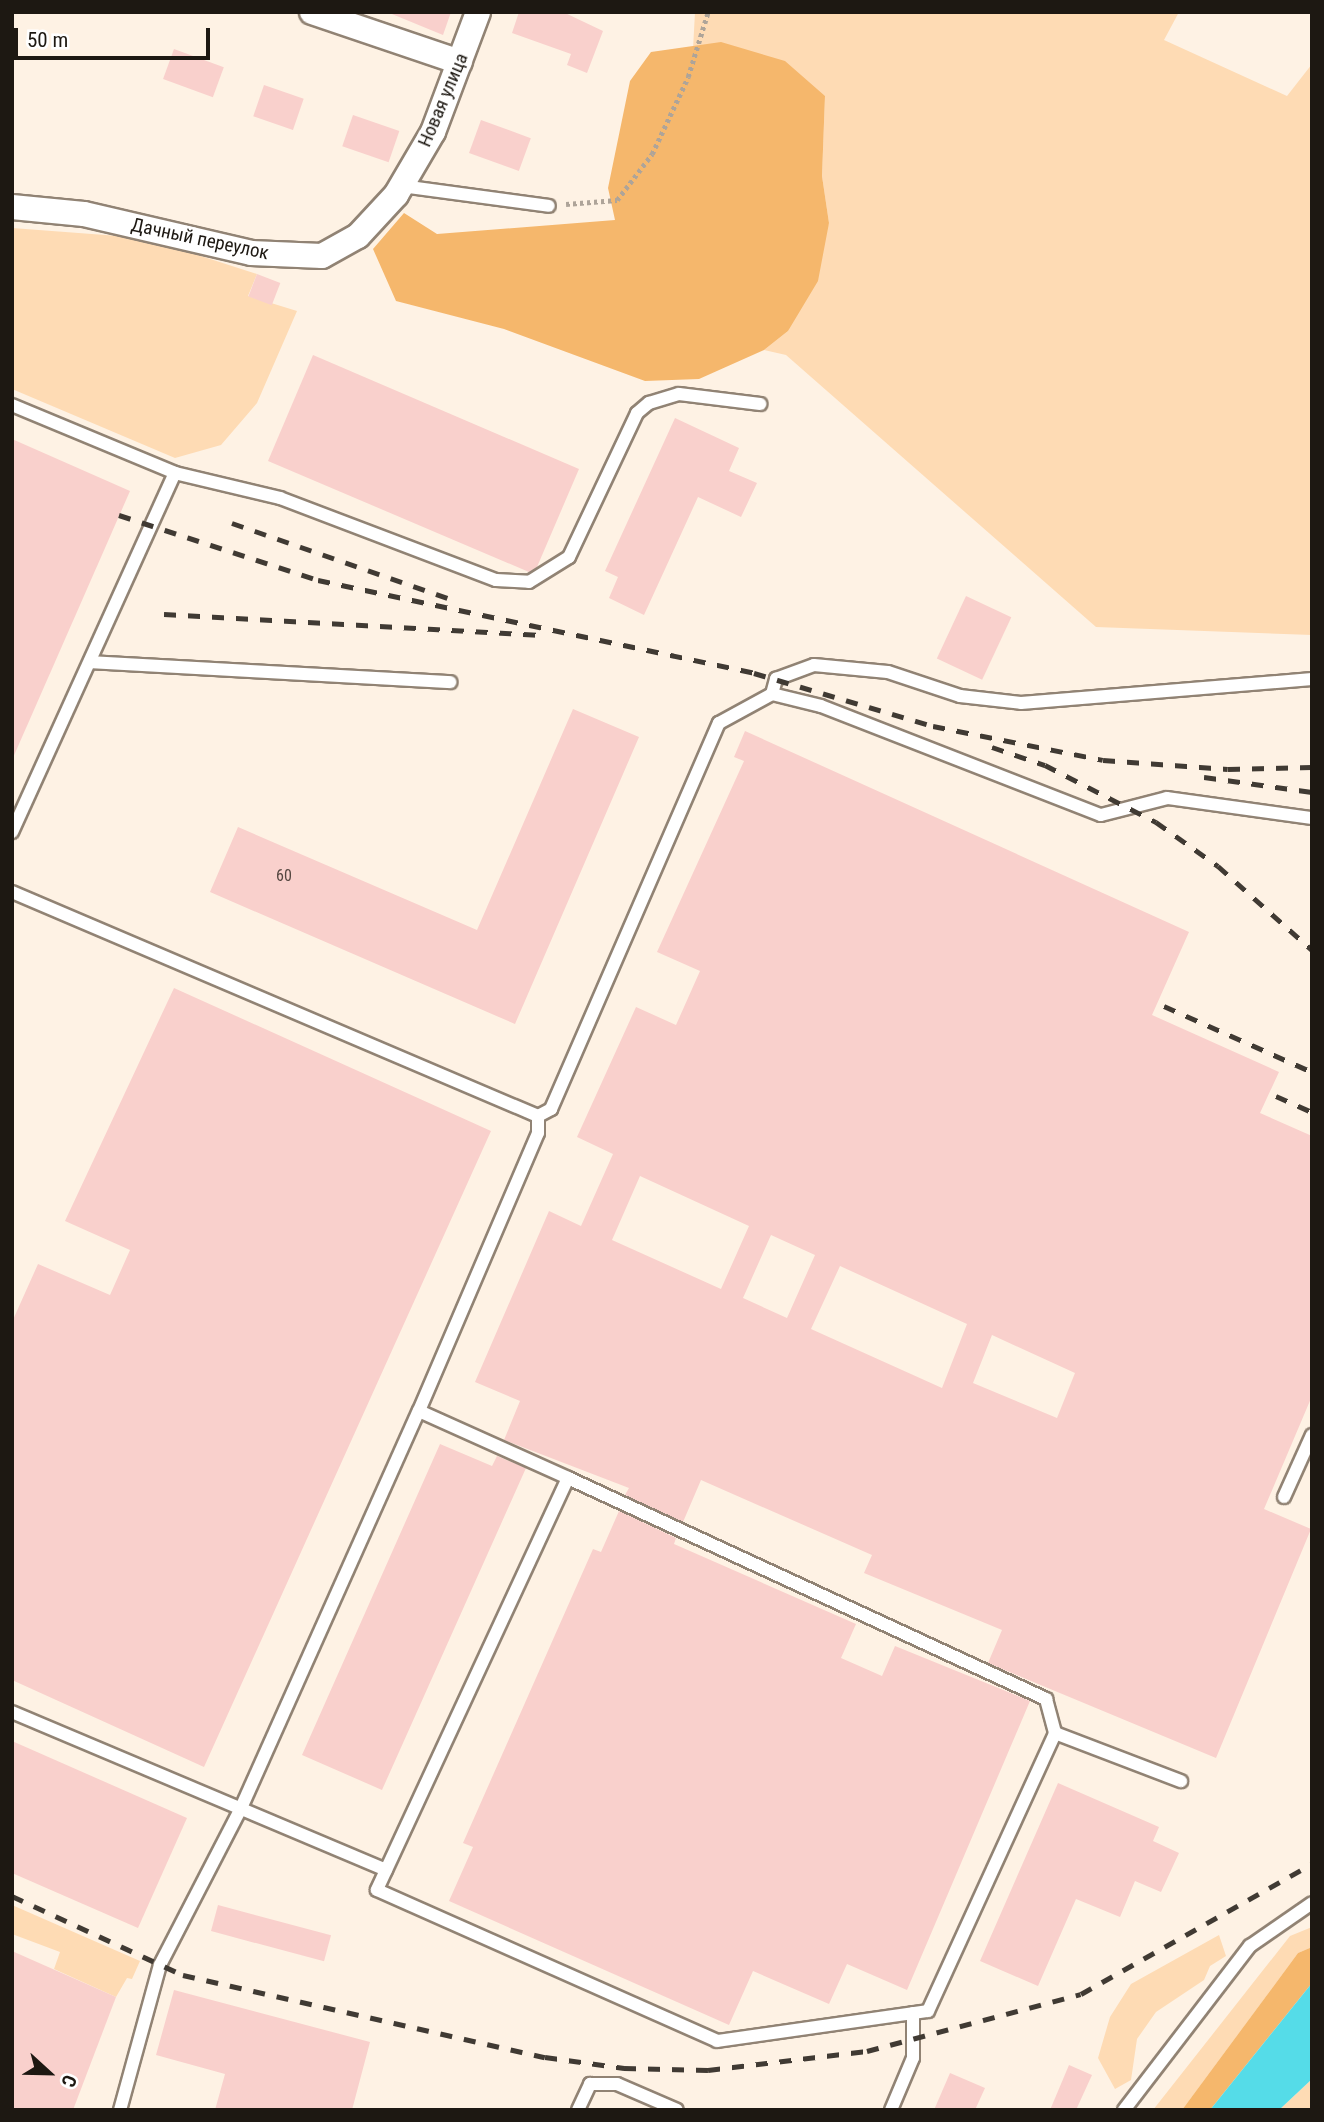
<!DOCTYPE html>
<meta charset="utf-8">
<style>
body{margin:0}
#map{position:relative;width:1324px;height:2122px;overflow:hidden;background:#fef2e4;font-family:"Roboto Condensed",sans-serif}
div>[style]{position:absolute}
.green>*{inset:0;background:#fedbb4}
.forest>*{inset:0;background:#f5b76c}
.water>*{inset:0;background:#55dce8}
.building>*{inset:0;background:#f9d0cc;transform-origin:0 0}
.path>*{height:4.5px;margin-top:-2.25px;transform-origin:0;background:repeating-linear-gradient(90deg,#aea499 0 3.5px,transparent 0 7px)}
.roads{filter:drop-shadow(2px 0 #918374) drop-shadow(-2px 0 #918374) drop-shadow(0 2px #918374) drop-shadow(0 -2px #918374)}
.service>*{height:12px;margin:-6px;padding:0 6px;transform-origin:6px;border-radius:6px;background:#fff}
.minor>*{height:24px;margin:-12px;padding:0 12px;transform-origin:12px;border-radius:12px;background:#fff}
.rail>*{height:5px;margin-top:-2.5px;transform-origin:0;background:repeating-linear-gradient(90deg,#403a33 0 12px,transparent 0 24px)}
span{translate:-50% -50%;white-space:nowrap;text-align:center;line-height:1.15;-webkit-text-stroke:5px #fff;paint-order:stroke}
.number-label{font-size:16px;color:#544640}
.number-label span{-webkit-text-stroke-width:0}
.street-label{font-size:19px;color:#1d1812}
.frame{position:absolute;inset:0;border:14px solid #1d1812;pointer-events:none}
.north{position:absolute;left:14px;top:2038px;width:70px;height:70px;-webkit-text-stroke:5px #fff;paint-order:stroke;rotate:112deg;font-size:19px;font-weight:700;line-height:28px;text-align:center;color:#1d1812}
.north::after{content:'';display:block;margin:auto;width:24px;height:32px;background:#1d1812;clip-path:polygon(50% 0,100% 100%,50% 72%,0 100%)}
.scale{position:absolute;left:14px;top:28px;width:196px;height:32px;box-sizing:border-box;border:4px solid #1d1812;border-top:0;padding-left:9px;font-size:21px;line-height:24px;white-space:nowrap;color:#1d1812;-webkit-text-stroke:5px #fff;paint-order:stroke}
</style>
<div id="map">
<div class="green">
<i style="clip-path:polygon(695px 12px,1179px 12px,1164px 40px,1287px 96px,1312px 64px,1312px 635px,1096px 627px,786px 355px,764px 350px,788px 331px,829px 223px,822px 176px,825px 96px,693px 49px)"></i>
<i style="clip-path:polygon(12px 228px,145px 238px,257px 274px,248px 296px,297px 311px,257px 403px,221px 445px,175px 458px,12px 389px)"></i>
<i style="clip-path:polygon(12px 1905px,140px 1961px,132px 1979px,127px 1978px,116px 1997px,54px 1969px,60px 1952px,12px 1934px)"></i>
<i style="clip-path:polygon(1312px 1927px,1312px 1947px,1298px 1953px,1182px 2110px,1153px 2110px,1290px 1936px)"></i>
<i style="clip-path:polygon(1219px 1935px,1226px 1956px,1210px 1966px,1204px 1980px,1156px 2012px,1137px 2039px,1131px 2080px,1115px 2089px,1098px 2058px,1110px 2017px,1131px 1984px)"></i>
<i style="clip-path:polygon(1312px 2079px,1312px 2110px,1279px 2110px)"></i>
</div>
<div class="forest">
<i style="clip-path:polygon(721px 42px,785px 61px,825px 96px,822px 176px,829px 223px,818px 281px,788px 331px,764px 350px,699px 379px,645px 381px,504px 329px,396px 301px,373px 249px,404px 213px,437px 234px,615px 220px,608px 188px,630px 81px,651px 52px)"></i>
<i style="clip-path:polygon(1312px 1947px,1312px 1983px,1210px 2110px,1182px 2110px,1298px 1953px)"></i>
</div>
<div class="water">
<i style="clip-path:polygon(1312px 1983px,1312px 2079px,1279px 2110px,1210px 2110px)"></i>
</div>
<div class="building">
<i style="clip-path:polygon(387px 12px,451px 12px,443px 35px)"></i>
<i style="clip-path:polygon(519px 12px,563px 12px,603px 31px,587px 73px,567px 65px,571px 54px,512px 33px)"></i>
<i style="left:174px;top:49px;width:53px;height:32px;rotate:20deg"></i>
<i style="left:264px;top:85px;width:42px;height:33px;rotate:19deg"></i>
<i style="left:353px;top:115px;width:49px;height:33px;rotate:19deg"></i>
<i style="left:481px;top:120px;width:53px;height:35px;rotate:20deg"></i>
<i style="left:257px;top:274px;width:25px;height:24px;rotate:21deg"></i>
<i style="clip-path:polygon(313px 355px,579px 469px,537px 567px,529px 572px,268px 461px)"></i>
<i style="clip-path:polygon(675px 418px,739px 448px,729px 471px,757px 483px,741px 517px,698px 497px,644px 615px,609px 598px,618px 577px,605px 571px)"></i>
<i style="clip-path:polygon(12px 439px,130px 491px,12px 760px)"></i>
<i style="left:966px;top:596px;width:50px;height:69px;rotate:25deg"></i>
<i style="clip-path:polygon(573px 709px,639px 737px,515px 1024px,210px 892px,238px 827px,477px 930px)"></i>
<i style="clip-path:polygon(evenodd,745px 731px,1189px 932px,1152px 1015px,1279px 1072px,1260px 1113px,1312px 1136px,1312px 1396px,1264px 1509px,1311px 1529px,1216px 1758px,988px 1663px,1002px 1630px,864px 1573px,872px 1555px,701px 1480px,683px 1522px,625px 1495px,629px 1488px,504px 1440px,520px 1401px,475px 1382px,549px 1211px,581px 1226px,613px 1154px,577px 1137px,636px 1007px,676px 1025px,700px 971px,657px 952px,744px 761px,734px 757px,745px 731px,640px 1176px,749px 1226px,721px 1289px,612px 1240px,640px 1176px,745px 731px,771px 1235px,815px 1255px,787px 1318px,743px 1298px,771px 1235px,745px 731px,840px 1266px,967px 1324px,942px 1388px,811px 1329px,840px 1266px,745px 731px,992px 1335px,1075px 1373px,1057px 1418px,973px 1383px,992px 1335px)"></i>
<i style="clip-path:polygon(174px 988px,491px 1131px,204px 1767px,12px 1680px,12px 1322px,38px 1264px,110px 1295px,130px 1250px,65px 1221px)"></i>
<i style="clip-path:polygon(440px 1444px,492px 1466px,497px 1456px,526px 1468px,382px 1790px,302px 1755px)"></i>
<i style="clip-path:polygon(619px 1511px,676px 1538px,674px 1544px,856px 1624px,841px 1658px,882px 1676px,895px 1646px,1030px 1701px,907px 1990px,847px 1964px,829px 2004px,753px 1971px,729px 2025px,449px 1901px,473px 1847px,463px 1843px,593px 1549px,601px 1552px)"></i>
<i style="clip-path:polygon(12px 1741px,187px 1818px,138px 1928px,12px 1873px)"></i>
<i style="clip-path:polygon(1058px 1783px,1159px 1827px,1153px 1841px,1179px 1853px,1161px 1892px,1135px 1881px,1120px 1917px,1076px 1899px,1038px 1986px,980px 1961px)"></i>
<i style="left:218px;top:1905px;width:117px;height:27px;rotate:15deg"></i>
<i style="clip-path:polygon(12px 1951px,116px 1997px,73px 2110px,12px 2110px)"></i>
<i style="clip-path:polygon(174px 1990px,370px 2042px,352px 2110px,215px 2110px,225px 2074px,156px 2055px)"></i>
<i style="clip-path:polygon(1069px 2065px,1092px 2075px,1076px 2110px,1050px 2110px)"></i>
<i style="clip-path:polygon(950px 2073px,985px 2088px,975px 2110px,934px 2110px)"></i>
</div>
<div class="path">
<i style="left:566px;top:204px;width:51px;rotate:-4.5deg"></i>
<i style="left:617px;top:200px;width:58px;rotate:-52.7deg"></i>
<i style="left:652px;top:154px;width:85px;rotate:-64.9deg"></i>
<i style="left:688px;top:77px;width:68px;rotate:-72.9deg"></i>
</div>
<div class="roads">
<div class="service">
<i style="left:402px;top:186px;width:148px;rotate:7.7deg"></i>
<i style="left:12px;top:405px;width:177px;rotate:22.6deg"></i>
<i style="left:175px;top:473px;width:108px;rotate:13.4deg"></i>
<i style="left:280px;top:498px;width:231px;rotate:20.8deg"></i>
<i style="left:496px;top:580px;width:33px;rotate:3deg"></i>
<i style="left:529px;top:582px;width:47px;rotate:-32deg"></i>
<i style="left:569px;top:557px;width:159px;rotate:-64.7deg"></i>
<i style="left:637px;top:413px;width:16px;rotate:-40deg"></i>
<i style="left:649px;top:403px;width:31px;rotate:-17deg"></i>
<i style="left:679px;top:394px;width:82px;rotate:7deg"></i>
<i style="left:90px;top:662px;width:361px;rotate:3.2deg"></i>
<i style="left:772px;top:694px;width:16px;rotate:-75deg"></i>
<i style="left:776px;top:679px;width:40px;rotate:-20.2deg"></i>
<i style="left:814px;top:665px;width:74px;rotate:5.4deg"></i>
<i style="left:888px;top:672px;width:76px;rotate:18.4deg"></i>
<i style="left:960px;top:696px;width:61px;rotate:6.5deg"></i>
<i style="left:1021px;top:703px;width:292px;rotate:-4.7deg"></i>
<i style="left:12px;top:832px;width:394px;rotate:-65.6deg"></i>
<i style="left:12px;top:892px;width:572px;rotate:23.07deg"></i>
<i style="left:538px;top:1116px;width:15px;rotate:-28deg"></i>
<i style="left:551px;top:1109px;width:421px;rotate:-66.5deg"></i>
<i style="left:719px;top:723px;width:60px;rotate:-28.7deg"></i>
<i style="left:772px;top:694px;width:50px;rotate:13.8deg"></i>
<i style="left:821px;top:706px;width:300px;rotate:21.3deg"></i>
<i style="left:1101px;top:815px;width:68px;rotate:-14.4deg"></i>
<i style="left:1167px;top:798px;width:146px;rotate:7.9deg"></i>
<i style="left:538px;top:1116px;width:17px;rotate:90deg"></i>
<i style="left:538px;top:1133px;width:302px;rotate:113.2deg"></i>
<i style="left:419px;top:1411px;width:163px;rotate:24.2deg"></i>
<i style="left:568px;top:1478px;width:454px;rotate:114.9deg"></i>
<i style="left:377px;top:1890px;width:372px;rotate:23.9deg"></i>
<i style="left:717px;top:2041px;width:213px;rotate:-8.1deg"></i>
<i style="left:928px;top:2011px;width:306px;rotate:-65.4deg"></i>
<i style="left:1055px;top:1733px;width:135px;rotate:20.9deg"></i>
<i style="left:568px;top:1478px;width:527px;rotate:24.81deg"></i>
<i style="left:1046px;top:1699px;width:35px;rotate:75deg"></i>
<i style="left:1284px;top:1497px;width:68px;rotate:-65.7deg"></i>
<i style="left:12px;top:1712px;width:406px;rotate:22.9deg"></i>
<i style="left:120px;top:2110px;width:150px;rotate:-74.6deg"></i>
<i style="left:160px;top:1965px;width:177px;rotate:-62.7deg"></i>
<i style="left:241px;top:1808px;width:435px;rotate:-65.9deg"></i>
<i style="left:578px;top:2110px;width:29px;rotate:-65deg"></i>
<i style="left:590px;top:2084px;width:27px"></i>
<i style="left:617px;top:2084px;width:65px;rotate:23.4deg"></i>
<i style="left:891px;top:2110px;width:56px;rotate:-67.1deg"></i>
<i style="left:913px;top:2058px;width:45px;rotate:-90deg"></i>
<i style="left:1124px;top:2110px;width:207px;rotate:-52.5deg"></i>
<i style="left:1250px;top:1946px;width:75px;rotate:-34.7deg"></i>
</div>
<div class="minor">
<i style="left:312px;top:12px;width:156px;rotate:18.7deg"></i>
<i style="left:12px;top:207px;width:72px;rotate:5.6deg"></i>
<i style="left:84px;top:214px;width:171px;rotate:13.1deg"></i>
<i style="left:251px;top:253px;width:71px;rotate:2.4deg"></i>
<i style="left:322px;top:256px;width:41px;rotate:-29.1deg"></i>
<i style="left:358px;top:236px;width:56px;rotate:-47.2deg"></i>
<i style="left:396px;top:195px;width:73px;rotate:-59.6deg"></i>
<i style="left:433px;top:132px;width:128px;rotate:-69.4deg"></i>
</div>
</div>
<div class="rail">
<i style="left:119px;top:515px;width:209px;rotate:18.1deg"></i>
<i style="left:318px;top:580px;width:446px;rotate:12deg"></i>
<i style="left:754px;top:673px;width:187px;rotate:16.5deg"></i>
<i style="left:933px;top:726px;width:173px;rotate:11.3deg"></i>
<i style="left:1103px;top:760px;width:125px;rotate:4.1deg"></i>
<i style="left:1228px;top:769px;width:84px;rotate:-1.4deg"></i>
<i style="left:232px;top:523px;width:231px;rotate:19.2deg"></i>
<i style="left:164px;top:614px;width:378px;rotate:3.2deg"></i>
<i style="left:992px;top:747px;width:56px;rotate:18.8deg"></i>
<i style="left:1045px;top:765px;width:125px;rotate:27.2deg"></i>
<i style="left:1156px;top:822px;width:76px;rotate:35.4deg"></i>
<i style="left:1218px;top:866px;width:126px;rotate:41.8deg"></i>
<i style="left:1204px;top:777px;width:109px;rotate:7.9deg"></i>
<i style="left:1164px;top:1006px;width:162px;rotate:24deg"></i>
<i style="left:1276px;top:1096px;width:39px;rotate:24deg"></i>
<i style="left:12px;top:1896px;width:188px;rotate:24.8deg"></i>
<i style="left:183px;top:1975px;width:371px;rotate:12.8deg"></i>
<i style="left:545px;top:2057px;width:80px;rotate:7.9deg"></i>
<i style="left:624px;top:2068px;width:84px;rotate:1.4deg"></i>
<i style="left:708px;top:2070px;width:160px;rotate:-6.8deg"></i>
<i style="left:867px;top:2051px;width:221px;rotate:-14.9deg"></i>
<i style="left:1081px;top:1994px;width:265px;rotate:-29.4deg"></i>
</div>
<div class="number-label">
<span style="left:284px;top:876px">60</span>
</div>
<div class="street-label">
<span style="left:443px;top:100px;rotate:-67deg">Новая улица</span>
<span style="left:200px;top:239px;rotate:12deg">Дачный переулок</span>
</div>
<div class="frame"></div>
<div class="north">С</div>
<div class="scale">50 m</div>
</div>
